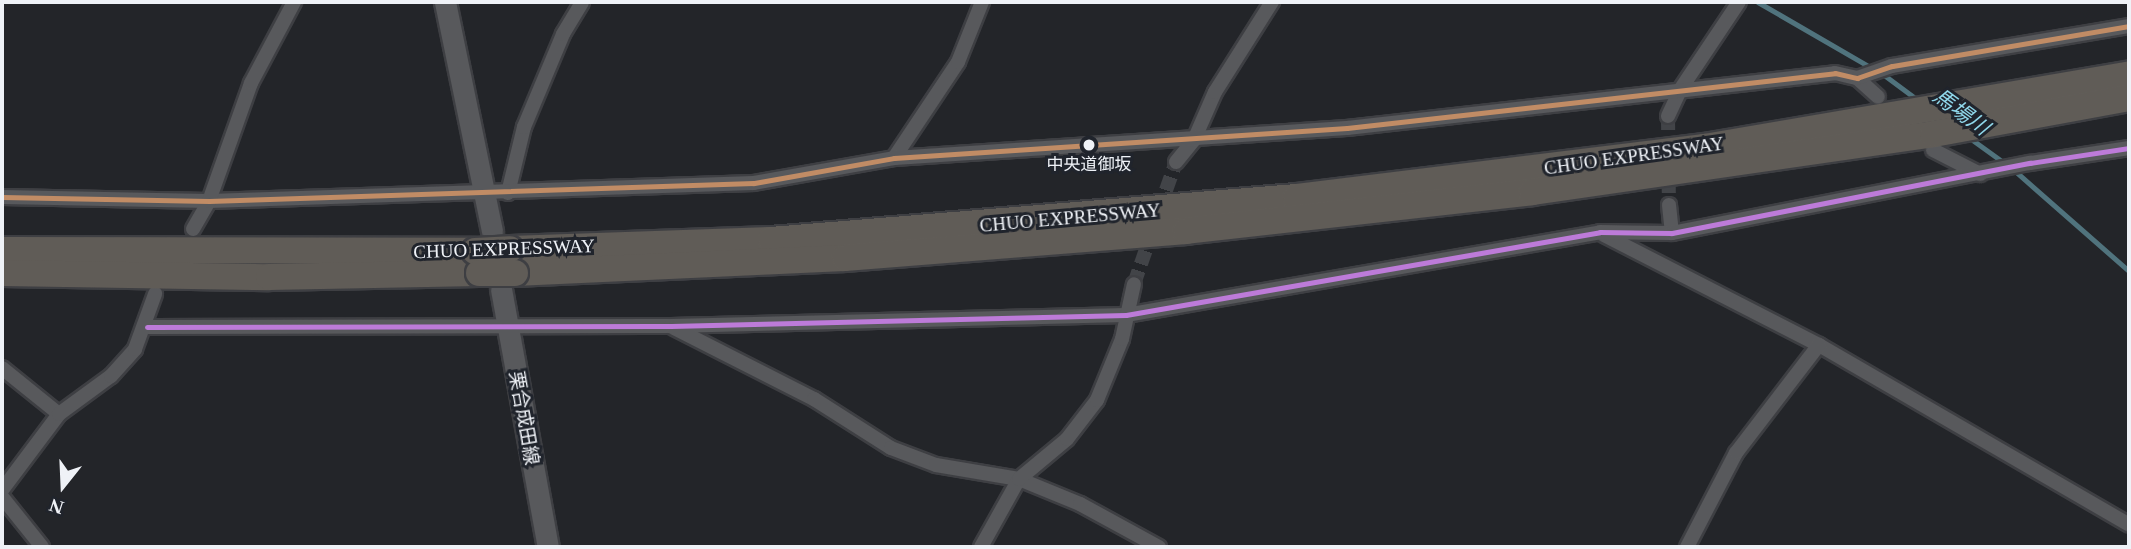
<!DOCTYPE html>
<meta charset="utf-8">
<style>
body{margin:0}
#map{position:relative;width:2131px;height:549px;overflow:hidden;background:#232529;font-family:"Times New Roman","Noto Sans JP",serif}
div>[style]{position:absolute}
.stream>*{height:4.5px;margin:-2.25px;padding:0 2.25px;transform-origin:2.25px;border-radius:2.25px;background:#50737d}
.minor-tunnel>*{height:14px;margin-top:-7px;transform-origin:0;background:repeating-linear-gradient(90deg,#424448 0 14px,transparent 0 21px)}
.roads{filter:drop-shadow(2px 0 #3e3f43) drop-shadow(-2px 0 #3e3f43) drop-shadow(0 2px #3e3f43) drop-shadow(0 -2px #3e3f43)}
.minor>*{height:14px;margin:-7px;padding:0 7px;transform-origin:7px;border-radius:7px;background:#58595c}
.secondary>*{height:21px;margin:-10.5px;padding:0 10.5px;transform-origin:10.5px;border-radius:10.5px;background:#58595c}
.motorway>*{height:26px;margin:-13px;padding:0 13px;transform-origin:13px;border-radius:13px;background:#605c57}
.bridges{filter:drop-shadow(2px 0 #3e3f43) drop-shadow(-2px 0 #3e3f43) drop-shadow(0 2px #3e3f43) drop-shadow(0 -2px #3e3f43)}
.motorway-bridge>*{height:26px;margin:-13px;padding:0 13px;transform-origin:13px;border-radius:13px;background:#605c57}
.bus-1>*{height:5px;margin:-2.5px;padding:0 2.5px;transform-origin:2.5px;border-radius:2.5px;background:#c18c65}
.bus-2>*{height:5px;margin:-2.5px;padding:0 2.5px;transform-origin:2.5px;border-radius:2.5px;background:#bd7bd9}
.dots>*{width:19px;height:19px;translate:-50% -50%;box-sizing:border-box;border:4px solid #20242c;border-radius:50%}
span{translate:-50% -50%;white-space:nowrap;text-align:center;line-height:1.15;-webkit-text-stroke:6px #20242c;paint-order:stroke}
.bus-label{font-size:17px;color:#eff2f7}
.street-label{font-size:19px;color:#eff2f7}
.water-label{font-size:21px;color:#8fd7ea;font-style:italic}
.frame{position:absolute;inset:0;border:4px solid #eff2f7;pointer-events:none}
.north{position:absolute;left:28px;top:451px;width:70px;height:70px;-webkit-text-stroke:5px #20242c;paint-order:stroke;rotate:198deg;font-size:19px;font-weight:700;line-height:28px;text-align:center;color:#eff2f7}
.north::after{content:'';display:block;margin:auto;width:24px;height:32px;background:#eff2f7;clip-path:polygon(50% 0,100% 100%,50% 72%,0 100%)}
</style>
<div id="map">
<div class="stream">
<i style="left:1758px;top:2px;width:132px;rotate:30.1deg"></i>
<i style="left:1883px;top:74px;width:44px;rotate:36.6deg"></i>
<i style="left:1970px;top:138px;width:44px;rotate:35.8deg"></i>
<i style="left:2013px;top:169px;width:154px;rotate:41.3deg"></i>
</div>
<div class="minor-tunnel">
<i style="left:1668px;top:116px;width:89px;rotate:89.4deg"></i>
<i style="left:1159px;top:210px;width:51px;rotate:-70.5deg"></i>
<i style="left:1134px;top:284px;width:58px;rotate:-70.9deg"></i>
</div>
<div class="roads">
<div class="minor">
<i style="left:1857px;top:78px;width:28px;rotate:42deg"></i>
<i style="left:1668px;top:116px;width:29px;rotate:-65deg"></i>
<i style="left:1680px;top:90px;width:106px;rotate:-56.2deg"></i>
<i style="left:1933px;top:150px;width:53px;rotate:27.1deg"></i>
<i style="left:894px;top:158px;width:115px;rotate:-56.3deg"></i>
<i style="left:958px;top:62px;width:65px;rotate:-68.2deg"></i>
<i style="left:1176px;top:162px;width:28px;rotate:-51deg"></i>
<i style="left:1194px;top:140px;width:52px;rotate:-66.4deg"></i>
<i style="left:1215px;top:92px;width:107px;rotate:-57.7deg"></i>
<i style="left:508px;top:193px;width:68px;rotate:-76.4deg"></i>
<i style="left:524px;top:127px;width:101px;rotate:-67.2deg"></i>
<i style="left:563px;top:34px;width:37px;rotate:-59deg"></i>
<i style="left:2px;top:197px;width:207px;rotate:1.1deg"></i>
<i style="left:209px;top:201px;width:545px;rotate:-1.89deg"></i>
<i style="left:754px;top:183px;width:142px;rotate:-10.1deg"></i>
<i style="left:894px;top:158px;width:454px;rotate:-3.8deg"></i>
<i style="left:1347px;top:128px;width:491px;rotate:-6.4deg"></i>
<i style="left:1835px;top:73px;width:23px;rotate:13deg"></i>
<i style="left:1857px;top:78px;width:37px;rotate:-19deg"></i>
<i style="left:1892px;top:66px;width:240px;rotate:-9.6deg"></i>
<i style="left:1669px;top:205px;width:28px;rotate:84deg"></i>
<i style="left:193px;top:229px;width:32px;rotate:-60deg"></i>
<i style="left:209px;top:201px;width:125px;rotate:-70.4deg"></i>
<i style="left:251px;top:83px;width:92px;rotate:-62deg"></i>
<i style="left:1604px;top:235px;width:242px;rotate:27.1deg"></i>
<i style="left:1819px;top:345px;width:358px;rotate:30.1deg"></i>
<i style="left:147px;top:327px;width:524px;rotate:-0.11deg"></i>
<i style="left:671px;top:326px;width:455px;rotate:-1.4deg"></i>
<i style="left:1126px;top:315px;width:481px;rotate:-9.9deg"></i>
<i style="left:1600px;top:232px;width:72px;rotate:0.8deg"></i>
<i style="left:1672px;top:233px;width:365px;rotate:-11.1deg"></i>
<i style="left:2030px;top:163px;width:100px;rotate:-8.6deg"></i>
<i style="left:674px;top:328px;width:157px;rotate:26.9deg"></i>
<i style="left:814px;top:399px;width:91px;rotate:32.5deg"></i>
<i style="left:891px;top:448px;width:48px;rotate:20.7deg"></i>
<i style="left:936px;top:465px;width:84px;rotate:9.6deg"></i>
<i style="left:1019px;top:479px;width:66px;rotate:22.3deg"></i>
<i style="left:1080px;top:504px;width:90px;rotate:28.6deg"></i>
<i style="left:2px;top:368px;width:73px;rotate:38.9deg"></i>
<i style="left:2px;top:490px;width:95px;rotate:-53.1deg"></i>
<i style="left:59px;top:414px;width:64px;rotate:-36.2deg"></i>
<i style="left:111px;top:376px;width:36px;rotate:-48deg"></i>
<i style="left:135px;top:349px;width:59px;rotate:-70deg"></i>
<i style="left:2px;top:497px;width:64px;rotate:51.3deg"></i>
<i style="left:981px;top:547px;width:78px;rotate:-60.8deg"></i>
<i style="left:1019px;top:479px;width:62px;rotate:-39.8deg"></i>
<i style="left:1067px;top:439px;width:49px;rotate:-52.4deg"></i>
<i style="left:1097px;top:400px;width:66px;rotate:-67.7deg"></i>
<i style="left:1122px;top:339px;width:56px;rotate:-77.7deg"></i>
<i style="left:1687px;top:547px;width:106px;rotate:-62.5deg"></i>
<i style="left:1736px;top:453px;width:136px;rotate:-52.5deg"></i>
</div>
<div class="secondary">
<i style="left:445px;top:2px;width:234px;rotate:78.4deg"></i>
<i style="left:501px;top:289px;width:262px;rotate:79.7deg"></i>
</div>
<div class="motorway">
<i style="left:510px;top:249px;width:261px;rotate:-2deg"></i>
<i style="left:771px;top:240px;width:527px;rotate:-4.68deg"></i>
<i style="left:1296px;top:197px;width:411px;rotate:-7deg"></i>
<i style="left:1704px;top:147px;width:431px;rotate:-9.7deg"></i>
<i style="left:2px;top:250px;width:473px;rotate:0.1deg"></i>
<i style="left:2px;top:273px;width:267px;rotate:0.9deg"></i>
<i style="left:269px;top:277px;width:210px;rotate:-1.1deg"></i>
<i style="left:515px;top:273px;width:330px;rotate:-2.6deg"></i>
<i style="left:845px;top:258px;width:342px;rotate:-4.5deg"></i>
<i style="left:1186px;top:231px;width:348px;rotate:-6.4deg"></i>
<i style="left:1532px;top:192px;width:405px;rotate:-8.2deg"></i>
<i style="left:1933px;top:134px;width:199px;rotate:-10.4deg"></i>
</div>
</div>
<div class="bridges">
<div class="motorway-bridge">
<i style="left:475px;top:251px;width:35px;rotate:-3deg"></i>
<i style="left:479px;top:273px;width:36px"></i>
</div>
</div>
<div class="bus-1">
<i style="left:2px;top:197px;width:207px;rotate:1.1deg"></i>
<i style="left:209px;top:201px;width:545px;rotate:-1.89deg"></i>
<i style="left:754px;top:183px;width:142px;rotate:-10.1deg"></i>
<i style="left:894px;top:158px;width:454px;rotate:-3.8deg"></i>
<i style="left:1347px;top:128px;width:491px;rotate:-6.4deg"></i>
<i style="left:1835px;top:73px;width:23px;rotate:13deg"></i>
<i style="left:1857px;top:78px;width:37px;rotate:-19deg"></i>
<i style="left:1892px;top:66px;width:240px;rotate:-9.6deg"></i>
</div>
<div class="bus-2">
<i style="left:147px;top:327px;width:524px;rotate:-0.11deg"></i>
<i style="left:671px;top:326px;width:455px;rotate:-1.4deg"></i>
<i style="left:1126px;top:315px;width:481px;rotate:-9.9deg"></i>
<i style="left:1600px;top:232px;width:72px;rotate:0.8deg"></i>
<i style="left:1672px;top:233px;width:365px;rotate:-11.1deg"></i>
<i style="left:2030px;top:163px;width:100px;rotate:-8.6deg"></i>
</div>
<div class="dots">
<i style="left:1089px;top:145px;background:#eff2f7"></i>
</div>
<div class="bus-label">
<span style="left:1089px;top:165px">中央道御坂</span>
</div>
<div class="street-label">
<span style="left:1634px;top:156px;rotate:-8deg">CHUO EXPRESSWAY</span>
<span style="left:1070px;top:218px;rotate:-5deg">CHUO EXPRESSWAY</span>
<span style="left:504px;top:249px;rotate:-2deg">CHUO EXPRESSWAY</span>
<span style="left:524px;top:418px;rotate:80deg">栗合成田線</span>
</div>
<div class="water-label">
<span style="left:1961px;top:112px;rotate:36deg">馬場川</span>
</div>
<div class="frame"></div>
<div class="north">N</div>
</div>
